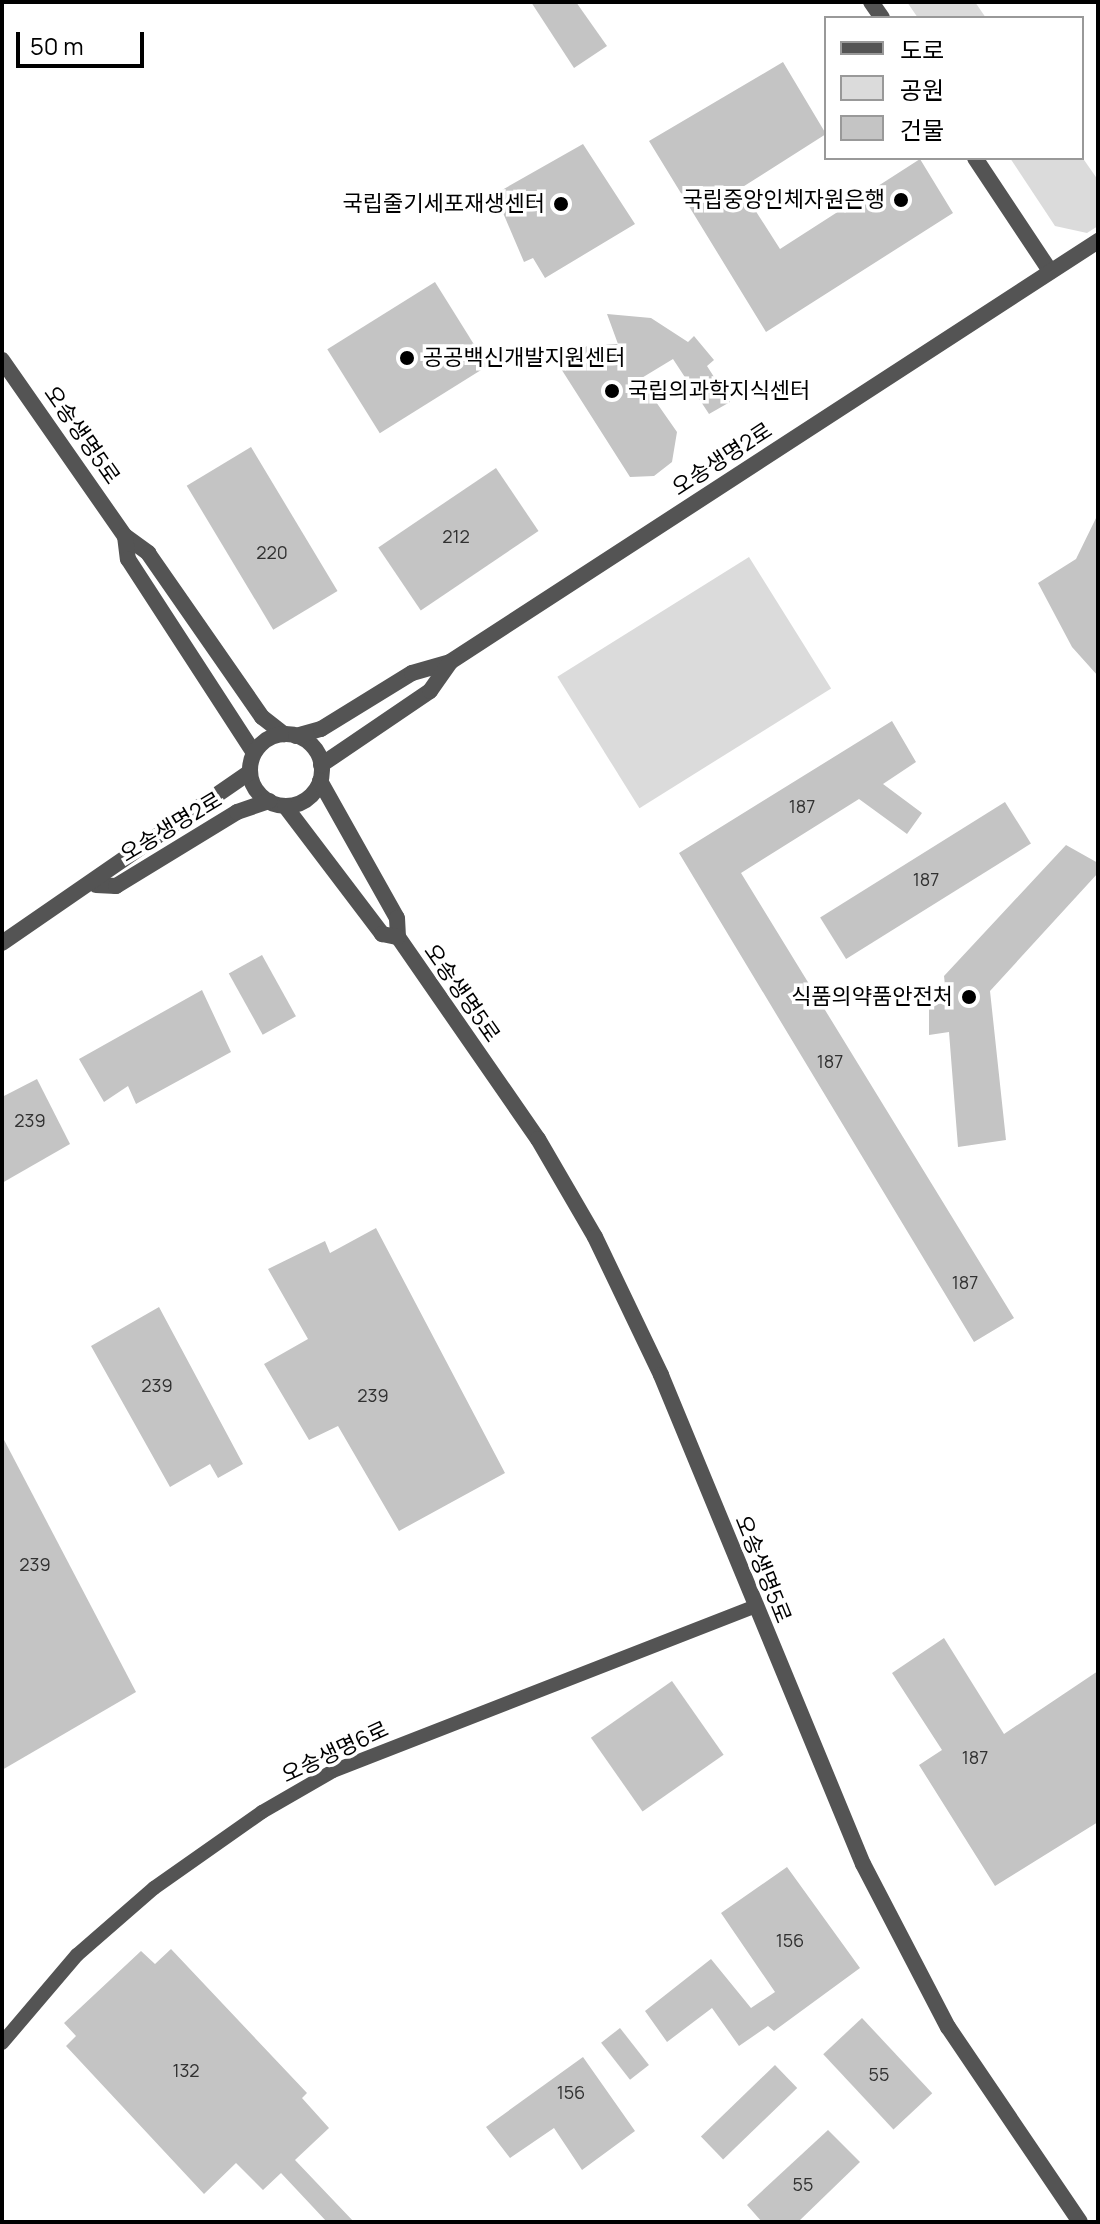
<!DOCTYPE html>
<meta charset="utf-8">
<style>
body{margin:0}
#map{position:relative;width:1100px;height:2224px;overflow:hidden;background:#fff;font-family:Manrope,"Noto Sans KR",sans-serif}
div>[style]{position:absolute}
.green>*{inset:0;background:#dbdbdb;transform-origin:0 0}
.building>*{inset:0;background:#c4c4c4;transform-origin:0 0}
.minor>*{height:14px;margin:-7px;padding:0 7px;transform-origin:7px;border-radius:7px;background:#545454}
.tertiary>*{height:16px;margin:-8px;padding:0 8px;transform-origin:8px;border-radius:8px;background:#545454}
.tertiary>.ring{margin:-8px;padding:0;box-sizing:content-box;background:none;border:16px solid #545454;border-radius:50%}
.dots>*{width:22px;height:22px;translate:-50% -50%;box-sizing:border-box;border:4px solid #fff;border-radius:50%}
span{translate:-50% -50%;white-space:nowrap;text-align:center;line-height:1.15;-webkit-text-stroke:7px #fff;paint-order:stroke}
.number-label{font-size:18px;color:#313131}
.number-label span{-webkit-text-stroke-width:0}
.poi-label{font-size:22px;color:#000}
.right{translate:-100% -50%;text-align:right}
.left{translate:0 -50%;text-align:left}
.street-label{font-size:22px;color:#000}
.frame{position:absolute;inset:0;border:4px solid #000;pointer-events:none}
.legend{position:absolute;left:824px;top:16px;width:260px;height:144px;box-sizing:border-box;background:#fff;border:2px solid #999;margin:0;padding:10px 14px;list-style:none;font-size:24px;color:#000}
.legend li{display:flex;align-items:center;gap:16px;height:40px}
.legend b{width:40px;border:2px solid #999}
.scale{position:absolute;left:16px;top:32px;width:128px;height:36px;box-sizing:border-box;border:4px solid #000;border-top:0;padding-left:10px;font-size:24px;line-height:28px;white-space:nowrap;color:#000;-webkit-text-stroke:6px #fff;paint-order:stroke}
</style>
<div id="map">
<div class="green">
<i style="clip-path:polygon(907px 2px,975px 2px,986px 18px,918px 18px)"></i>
<i style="clip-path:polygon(1082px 157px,1098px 180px,1098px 226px,1087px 233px,1055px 226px,1010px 158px)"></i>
<i style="left:749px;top:557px;width:155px;height:226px;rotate:58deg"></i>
</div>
<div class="building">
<i style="clip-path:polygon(531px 2px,576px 2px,607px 46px,574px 68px)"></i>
<i style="clip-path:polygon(783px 62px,826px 134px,741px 188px,780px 249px,920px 159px,953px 213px,766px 332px,649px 141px)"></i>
<i style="clip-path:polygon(583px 144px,635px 224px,545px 278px,533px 258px,524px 262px,495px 194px)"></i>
<i style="left:435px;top:282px;width:99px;height:127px;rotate:58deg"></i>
<i style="clip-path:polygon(607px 314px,651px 318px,688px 342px,694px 336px,714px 360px,707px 366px,730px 402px,709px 414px,673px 359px,640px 379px,677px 432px,672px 462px,654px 476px,630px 477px,558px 364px,587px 346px,618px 344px)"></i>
<i style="left:251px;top:447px;width:168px;height:75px;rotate:59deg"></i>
<i style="left:496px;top:468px;width:76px;height:142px;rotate:56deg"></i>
<i style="clip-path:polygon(1098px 514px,1098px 676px,1072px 647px,1038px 583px,1076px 559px)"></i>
<i style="clip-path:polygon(892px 721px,916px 762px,883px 784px,922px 813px,907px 834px,859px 799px,741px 873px,1014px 1318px,974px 1342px,679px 853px)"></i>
<i style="left:1005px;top:802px;width:49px;height:218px;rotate:58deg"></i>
<i style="clip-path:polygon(1066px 845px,1098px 863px,1098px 873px,990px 991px,1006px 1140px,958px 1147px,949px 1032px,929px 1035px,929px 1005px,947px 1003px,944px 976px)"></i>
<i style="left:262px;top:955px;width:70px;height:38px;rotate:61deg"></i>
<i style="clip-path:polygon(202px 990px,231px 1052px,136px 1104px,128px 1086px,104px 1102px,79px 1059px)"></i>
<i style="clip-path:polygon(37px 1079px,70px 1144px,2px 1183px,2px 1097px)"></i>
<i style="clip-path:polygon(376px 1228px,505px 1473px,399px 1531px,338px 1426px,309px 1440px,264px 1364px,308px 1339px,268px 1269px,325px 1241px,330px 1253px)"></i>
<i style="clip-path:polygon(159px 1307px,243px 1464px,218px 1478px,210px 1464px,170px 1487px,91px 1346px)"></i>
<i style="clip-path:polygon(2px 1436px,136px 1692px,2px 1770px)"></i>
<i style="clip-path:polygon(944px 1638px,1004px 1734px,1098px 1671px,1098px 1822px,995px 1886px,919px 1765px,942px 1750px,892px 1673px)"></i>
<i style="left:672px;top:1681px;width:90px;height:99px;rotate:55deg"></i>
<i style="clip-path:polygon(787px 1867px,860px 1968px,774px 2031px,768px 2026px,739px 2046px,712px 2008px,667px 2042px,645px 2011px,711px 1959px,751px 2008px,775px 1992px,721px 1913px)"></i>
<i style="clip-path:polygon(171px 1949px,307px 2093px,302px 2098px,329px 2128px,295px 2160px,354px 2222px,327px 2222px,281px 2173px,263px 2190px,236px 2163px,204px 2194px,66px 2046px,76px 2036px,64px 2023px,141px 1951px,155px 1964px)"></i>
<i style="left:862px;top:2018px;width:103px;height:53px;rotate:47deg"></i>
<i style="left:620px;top:2028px;width:47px;height:24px;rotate:52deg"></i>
<i style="clip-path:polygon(583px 2057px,635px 2131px,582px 2170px,554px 2128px,510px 2158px,486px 2127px)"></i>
<i style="left:775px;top:2065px;width:32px;height:103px;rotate:46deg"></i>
<i style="clip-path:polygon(828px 2130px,860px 2162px,798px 2222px,762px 2222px,747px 2205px)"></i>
</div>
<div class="minor">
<i style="left:2px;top:2043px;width:116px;rotate:-49.6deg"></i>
<i style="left:77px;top:1955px;width:102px;rotate:-41deg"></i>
<i style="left:154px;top:1888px;width:132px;rotate:-35.1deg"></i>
<i style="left:262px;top:1812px;width:82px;rotate:-30deg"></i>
<i style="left:333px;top:1771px;width:452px;rotate:-21.3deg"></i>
</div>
<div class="tertiary">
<i style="left:871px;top:2px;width:19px;rotate:55deg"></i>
<i style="left:975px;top:158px;width:136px;rotate:56.4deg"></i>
<i style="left:2px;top:360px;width:215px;rotate:55.1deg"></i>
<i style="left:125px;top:536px;width:29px;rotate:36deg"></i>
<i style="left:148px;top:553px;width:200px;rotate:55.2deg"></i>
<i style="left:262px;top:717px;width:28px;rotate:38deg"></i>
<i style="left:125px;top:536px;width:23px;rotate:83deg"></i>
<i style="left:128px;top:559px;width:231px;rotate:57deg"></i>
<i class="ring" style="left:250px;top:734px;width:56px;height:56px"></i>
<i style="left:296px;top:736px;width:26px;rotate:-16deg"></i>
<i style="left:321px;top:729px;width:107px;rotate:-31.6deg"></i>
<i style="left:412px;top:673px;width:40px;rotate:-16deg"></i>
<i style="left:450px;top:662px;width:773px;rotate:-33.01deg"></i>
<i style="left:321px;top:765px;width:132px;rotate:-34.2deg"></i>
<i style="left:430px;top:691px;width:35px;rotate:-55deg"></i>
<i style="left:320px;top:781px;width:157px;rotate:60.7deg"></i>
<i style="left:397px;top:918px;width:19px;rotate:87deg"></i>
<i style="left:398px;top:937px;width:246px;rotate:55.3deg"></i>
<i style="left:538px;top:1139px;width:113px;rotate:59.8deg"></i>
<i style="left:595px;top:1237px;width:153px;rotate:64.4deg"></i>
<i style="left:661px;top:1375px;width:529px;rotate:67.56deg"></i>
<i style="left:863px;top:1864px;width:184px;rotate:62.5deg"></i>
<i style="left:948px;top:2027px;width:235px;rotate:55.9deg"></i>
<i style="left:285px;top:806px;width:161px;rotate:52.8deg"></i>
<i style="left:382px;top:934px;width:16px;rotate:11deg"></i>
<i style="left:96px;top:885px;width:20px;rotate:3deg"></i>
<i style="left:116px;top:886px;width:142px;rotate:-31.4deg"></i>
<i style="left:237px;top:812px;width:34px;rotate:-19deg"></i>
<i style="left:2px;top:943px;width:301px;rotate:-34.6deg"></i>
</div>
<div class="dots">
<i style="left:901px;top:200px;background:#000"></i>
<i style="left:561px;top:204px;background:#000"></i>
<i style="left:407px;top:358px;background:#000"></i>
<i style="left:612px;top:391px;background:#000"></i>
<i style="left:969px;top:997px;background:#000"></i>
</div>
<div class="number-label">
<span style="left:456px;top:536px">212</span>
<span style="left:272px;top:552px">220</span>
<span style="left:802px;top:806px">187</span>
<span style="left:926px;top:879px">187</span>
<span style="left:830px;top:1061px">187</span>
<span style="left:30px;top:1120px">239</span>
<span style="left:965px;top:1282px">187</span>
<span style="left:157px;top:1385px">239</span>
<span style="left:373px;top:1395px">239</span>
<span style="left:35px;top:1564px">239</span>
<span style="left:975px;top:1757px">187</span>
<span style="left:790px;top:1940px">156</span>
<span style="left:186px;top:2070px">132</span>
<span style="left:879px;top:2074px">55</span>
<span style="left:571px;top:2092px">156</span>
<span style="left:803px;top:2184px">55</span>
</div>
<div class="poi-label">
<span class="right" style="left:885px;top:200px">국립중앙인체자원은행</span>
<span class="right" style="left:545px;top:204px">국립줄기세포재생센터</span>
<span class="left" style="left:423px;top:358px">공공백신개발지원센터</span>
<span class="left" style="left:628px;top:391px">국립의과학지식센터</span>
<span class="right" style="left:953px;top:997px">식품의약품안전처</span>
</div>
<div class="street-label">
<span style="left:82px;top:435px;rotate:55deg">오송생명5로</span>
<span style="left:722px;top:459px;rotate:-33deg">오송생명2로</span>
<span style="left:171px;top:827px;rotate:-31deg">오송생명2로</span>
<span style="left:462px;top:993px;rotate:55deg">오송생명5로</span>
<span style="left:763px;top:1569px;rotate:68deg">오송생명5로</span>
<span style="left:335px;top:1752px;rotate:-25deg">오송생명6로</span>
</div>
<div class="frame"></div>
<ul class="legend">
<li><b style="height:10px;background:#545454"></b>도로</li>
<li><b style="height:22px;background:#dbdbdb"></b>공원</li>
<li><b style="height:22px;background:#c4c4c4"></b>건물</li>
</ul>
<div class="scale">50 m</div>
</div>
